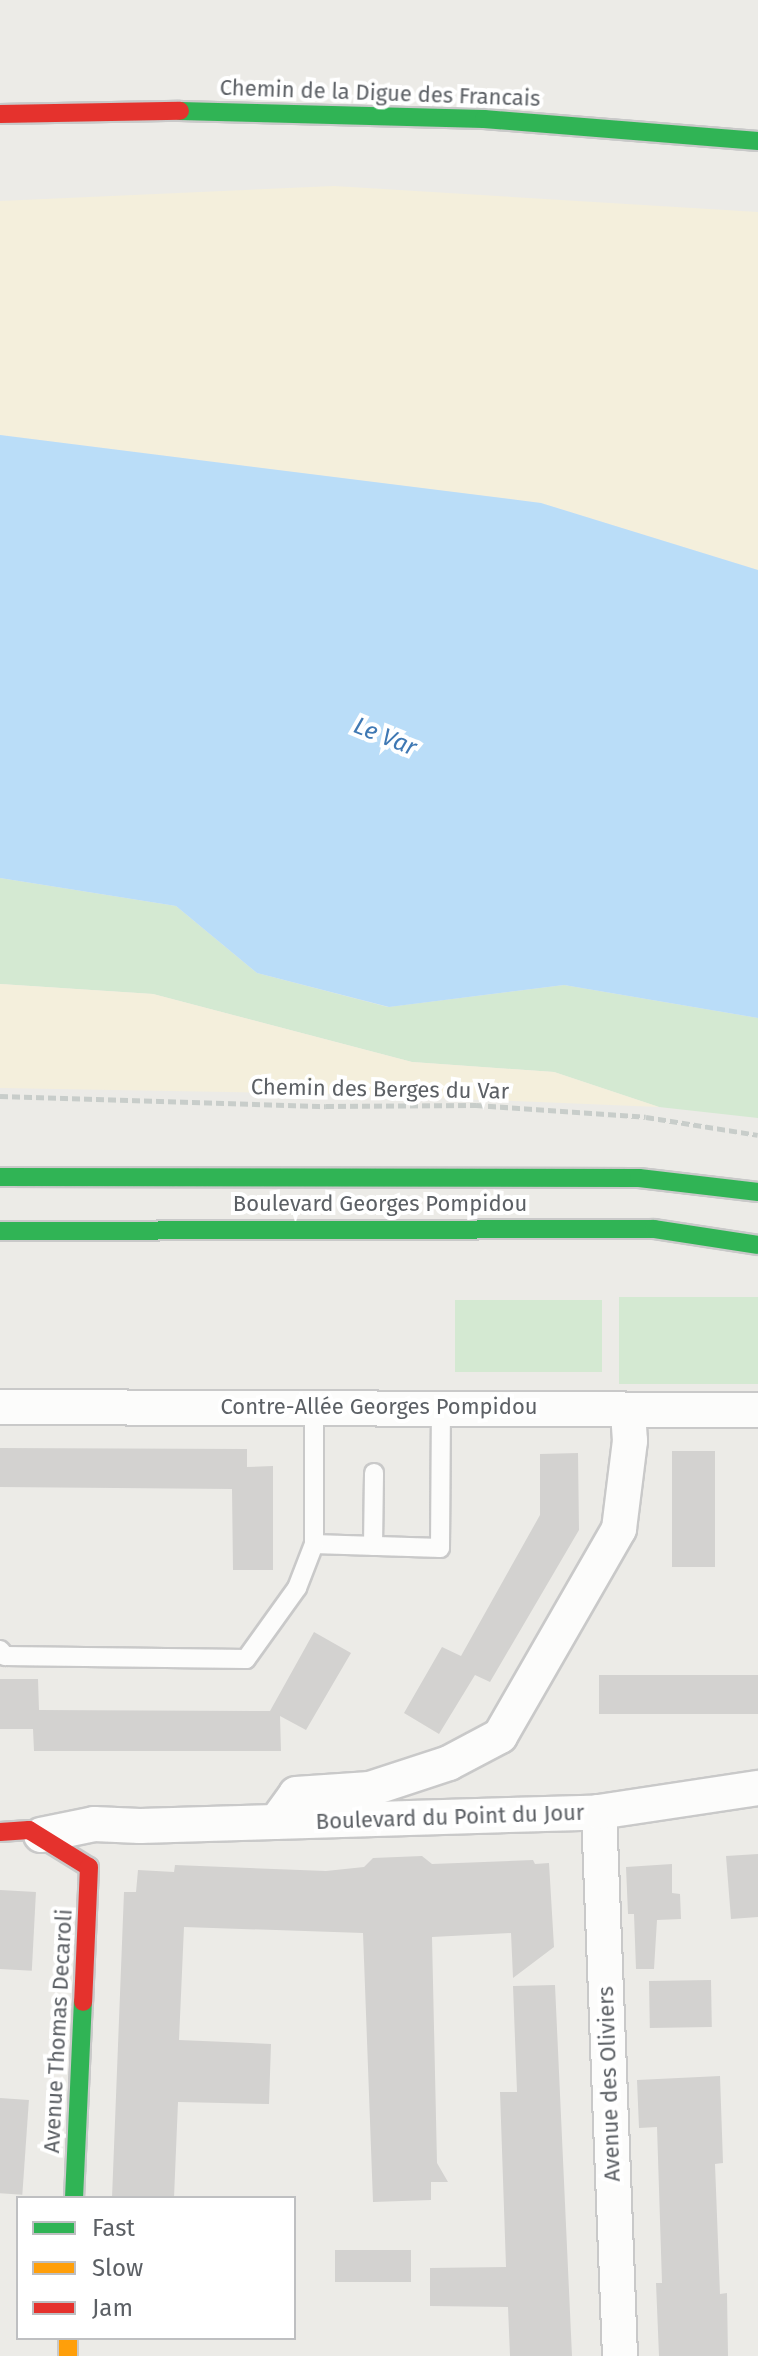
<!DOCTYPE html>
<meta charset="utf-8">
<style>
body{margin:0}
#map{position:relative;width:758px;height:2356px;overflow:hidden;background:#ecebe7;font-family:"Fira Sans",sans-serif}
div>[style]{position:absolute}
.green>*{inset:0;background:#d4e9d2;transform-origin:0 0}
.sand>*{inset:0;background:#f4efdc}
.water>*{inset:0;background:#baddf8}
.building>*{inset:0;background:#d3d2d0;transform-origin:0 0}
.path>*{height:5px;margin-top:-2.5px;transform-origin:0;background:repeating-linear-gradient(90deg,#c8cdca 0 8px,transparent 0 12px)}
.roads{filter:drop-shadow(2px 0 #c9c9c9) drop-shadow(-2px 0 #c9c9c9) drop-shadow(0 2px #c9c9c9) drop-shadow(0 -2px #c9c9c9)}
.lane>*{height:18px;margin:-9px;padding:0 9px;transform-origin:9px;border-radius:9px;background:#fcfcfb}
.street>*{height:34px;margin:-17px;padding:0 17px;transform-origin:17px;border-radius:17px;background:#fcfcfb}
.fast>*{height:18px;margin:-9px;padding:0 9px;transform-origin:9px;border-radius:9px;background:#30b455}
.slow>*{height:18px;margin:-9px;padding:0 9px;transform-origin:9px;border-radius:9px;background:#ff9f0a}
.jam>*{height:18px;margin:-9px;padding:0 9px;transform-origin:9px;border-radius:9px;background:#e5322d}
span{translate:-50% -50%;white-space:nowrap;text-align:center;line-height:1.15;-webkit-text-stroke:8px #fff;paint-order:stroke}
.street-label{font-size:22px;color:#5c6065}
.water-label{font-size:24px;color:#3f78b3;font-style:italic}
.legend{position:absolute;left:16px;top:2196px;width:280px;height:144px;box-sizing:border-box;background:#fff;border:2px solid #bebfc1;margin:0;padding:10px 14px;list-style:none;font-size:24px;color:#5c6065}
.legend li{display:flex;align-items:center;gap:16px;height:40px}
.legend b{width:40px;border:2px solid #bebfc1}
</style>
<div id="map">
<div class="green">
<i style="clip-path:polygon(0 878px,176px 906px,257px 973px,388px 1007px,564px 985px,758px 1018px,758px 1118px,659px 1107px,554px 1072px,412px 1062px,153px 994px,0 984px)"></i>
<i style="left:758px;top:1297px;width:87px;height:139px;rotate:90deg"></i>
<i style="left:602px;top:1300px;width:72px;height:147px;rotate:90deg"></i>
</div>
<div class="sand">
<i style="clip-path:polygon(334px 186px,758px 212px,758px 570px,541px 503px,0 435px,0 201px)"></i>
<i style="clip-path:polygon(0 984px,153px 994px,412px 1062px,554px 1072px,659px 1107px,340px 1094px,0 1088px)"></i>
</div>
<div class="water">
<i style="clip-path:polygon(0 435px,541px 503px,758px 570px,758px 1018px,564px 985px,389px 1007px,257px 973px,176px 906px,0 878px)"></i>
</div>
<div class="building">
<i style="clip-path:polygon(0 1448px,247px 1449px,247px 1467px,273px 1466px,273px 1570px,233px 1570px,232px 1489px,0 1487px)"></i>
<i style="left:672px;top:1451px;width:43px;height:116px"></i>
<i style="clip-path:polygon(578px 1453px,579px 1530px,490px 1682px,475px 1675px,439px 1734px,404px 1713px,442px 1647px,461px 1656px,540px 1515px,540px 1454px)"></i>
<i style="clip-path:polygon(314px 1632px,351px 1653px,306px 1730px,280px 1716px,281px 1751px,34px 1751px,33px 1729px,0 1729px,0 1679px,38px 1679px,39px 1710px,270px 1711px)"></i>
<i style="left:599px;top:1675px;width:159px;height:39px"></i>
<i style="clip-path:polygon(758px 1854px,758px 1917px,731px 1919px,726px 1856px)"></i>
<i style="clip-path:polygon(422px 1856px,432px 1864px,533px 1860px,535px 1864px,549px 1863px,554px 1947px,513px 1978px,511px 1933px,432px 1937px,437px 2163px,448px 2182px,431px 2182px,431px 2200px,373px 2202px,363px 1933px,184px 1927px,179px 2040px,271px 2044px,269px 2104px,178px 2102px,174px 2198px,112px 2198px,124px 1892px,136px 1892px,138px 1870px,174px 1872px,175px 1865px,326px 1871px,364px 1867px,373px 1858px)"></i>
<i style="clip-path:polygon(672px 1864px,672px 1893px,680px 1894px,681px 1919px,657px 1920px,654px 1969px,636px 1969px,634px 1914px,628px 1914px,626px 1867px)"></i>
<i style="left:0;top:1890px;width:36px;height:79px;rotate:3deg"></i>
<i style="left:711px;top:1980px;width:47px;height:62px;rotate:89deg"></i>
<i style="clip-path:polygon(555px 1985px,572px 2356px,510px 2356px,508px 2307px,430px 2306px,430px 2268px,506px 2267px,500px 2092px,517px 2092px,513px 1986px)"></i>
<i style="clip-path:polygon(720px 2076px,723px 2163px,715px 2164px,720px 2294px,727px 2293px,728px 2356px,659px 2356px,656px 2283px,662px 2283px,657px 2127px,639px 2128px,637px 2080px)"></i>
<i style="left:0;top:2098px;width:29px;height:95px;rotate:4deg"></i>
<i style="left:411px;top:2250px;width:32px;height:76px;rotate:90deg"></i>
</div>
<div class="path">
<i style="left:0;top:1096px;width:326px;rotate:1.8deg"></i>
<i style="left:326px;top:1106px;width:150px;rotate:-0.4deg"></i>
<i style="left:476px;top:1105px;width:170px;rotate:4deg"></i>
<i style="left:646px;top:1117px;width:113px;rotate:9.1deg"></i>
</div>
<div class="roads">
<div class="lane">
<i style="left:314px;top:1544px;width:126px;rotate:1.8deg"></i>
<i style="left:440px;top:1548px;width:141px;rotate:-89.6deg"></i>
<i style="left:373px;top:1546px;width:73px;rotate:-89.2deg"></i>
<i style="left:0;top:1650px;width:8px;rotate:50deg"></i>
<i style="left:5px;top:1656px;width:241px;rotate:0.7deg"></i>
<i style="left:246px;top:1659px;width:87px;rotate:-54.3deg"></i>
<i style="left:297px;top:1588px;width:47px;rotate:-68.9deg"></i>
<i style="left:314px;top:1544px;width:137px;rotate:-90deg"></i>
</div>
<div class="street">
<i style="left:0;top:1407px;width:758px;rotate:0.23deg"></i>
<i style="left:599px;top:1812px;width:544px;rotate:87.79deg"></i>
<i style="left:276px;top:1822px;width:34px;rotate:-54deg"></i>
<i style="left:296px;top:1794px;width:74px;rotate:-3.9deg"></i>
<i style="left:370px;top:1789px;width:83px;rotate:-18.2deg"></i>
<i style="left:449px;top:1763px;width:58px;rotate:-27.9deg"></i>
<i style="left:500px;top:1736px;width:239px;rotate:-60.1deg"></i>
<i style="left:619px;top:1529px;width:89px;rotate:-82.9deg"></i>
<i style="left:630px;top:1441px;width:31px;rotate:-94deg"></i>
<i style="left:41px;top:1835px;width:54px;rotate:-11.7deg"></i>
<i style="left:94px;top:1824px;width:46px;rotate:2.5deg"></i>
<i style="left:140px;top:1826px;width:459px;rotate:-1.7deg"></i>
<i style="left:599px;top:1812px;width:161px;rotate:-8.6deg"></i>
</div>
<div class="fast">
<i style="left:180px;top:111px;width:304px;rotate:1.5deg"></i>
<i style="left:484px;top:119px;width:275px;rotate:4.6deg"></i>
<i style="left:0;top:1177px;width:639px;rotate:0.09deg"></i>
<i style="left:639px;top:1178px;width:120px;rotate:6.7deg"></i>
<i style="left:0;top:1231px;width:654px;rotate:-0.18deg"></i>
<i style="left:654px;top:1229px;width:105px;rotate:8.7deg"></i>
<i style="left:74px;top:2198px;width:196px;rotate:-87.4deg"></i>
</div>
<div class="slow">
<i style="left:68px;top:2338px;width:18px;rotate:90deg"></i>
</div>
<div class="jam">
<i style="left:0;top:114px;width:180px;rotate:-1deg"></i>
<i style="left:0;top:1832px;width:29px;rotate:-4deg"></i>
<i style="left:29px;top:1830px;width:70px;rotate:31.7deg"></i>
<i style="left:89px;top:1867px;width:135px;rotate:92.5deg"></i>
</div>
</div>
<div class="street-label">
<span style="left:380px;top:93px;rotate:2deg">Chemin de la Digue des Francais</span>
<span style="left:380px;top:1089px;rotate:1deg">Chemin des Berges du Var</span>
<span style="left:380px;top:1204px">Boulevard Georges Pompidou</span>
<span style="left:379px;top:1407px">Contre-Allée Georges Pompidou</span>
<span style="left:450px;top:1817px;rotate:-2deg">Boulevard du Point du Jour</span>
<span style="left:58px;top:2031px;rotate:-87deg">Avenue Thomas Decaroli</span>
<span style="left:609px;top:2084px;rotate:-92deg">Avenue des Oliviers</span>
</div>
<div class="water-label">
<span style="left:385px;top:737px;rotate:22deg">Le Var</span>
</div>
<ul class="legend">
<li><b style="height:10px;background:#30b455"></b>Fast</li>
<li><b style="height:10px;background:#ff9f0a"></b>Slow</li>
<li><b style="height:10px;background:#e5322d"></b>Jam</li>
</ul>
</div>
